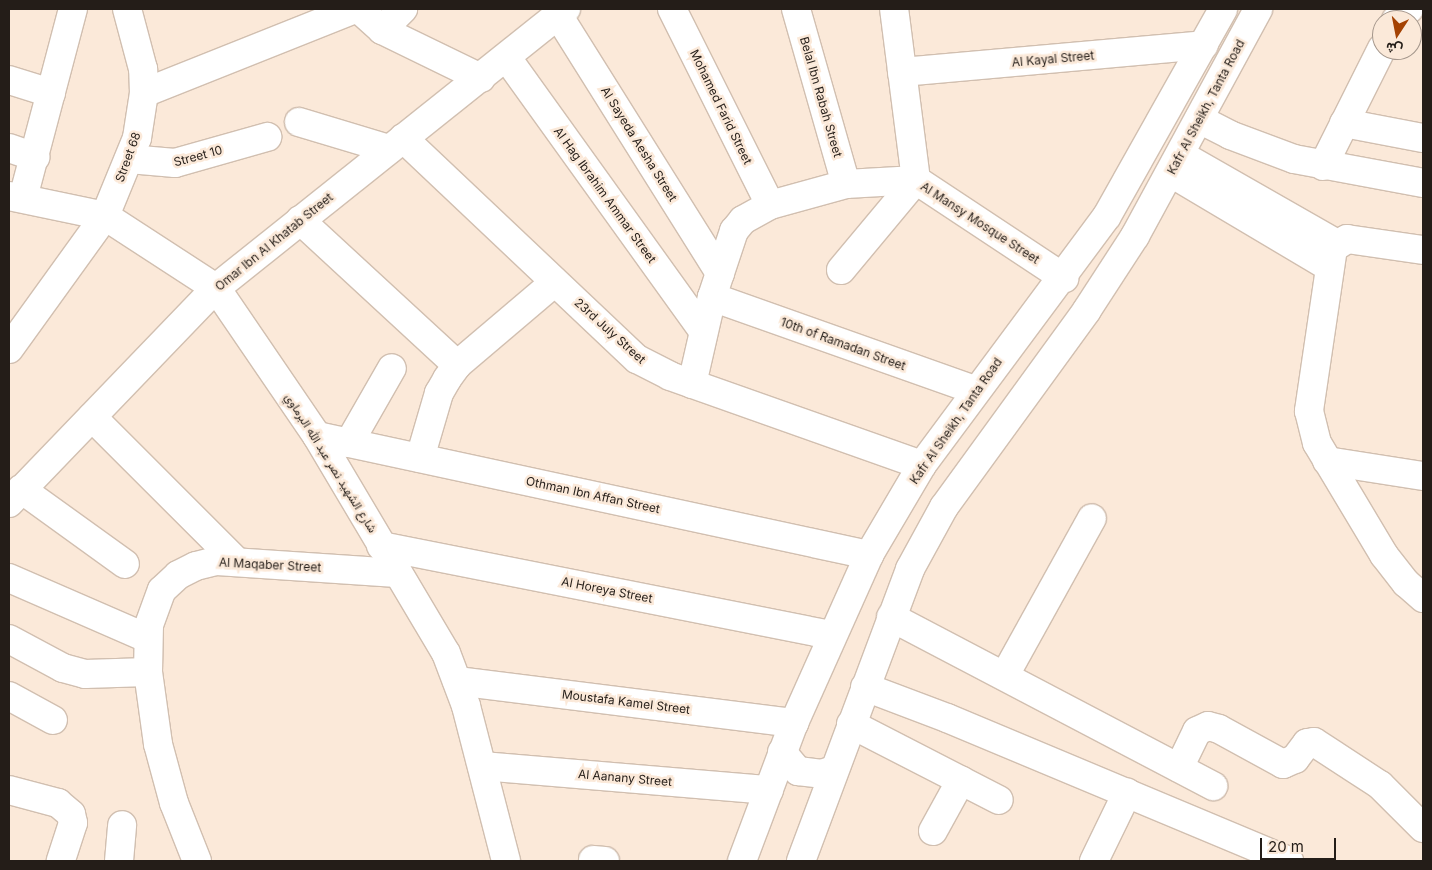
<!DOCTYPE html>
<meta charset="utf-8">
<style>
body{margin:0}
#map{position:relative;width:1432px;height:870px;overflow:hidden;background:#fbe9d9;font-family:Inter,Vazirmatn,sans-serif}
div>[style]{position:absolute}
.roads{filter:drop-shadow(1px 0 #d1bfb0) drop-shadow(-1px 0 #d1bfb0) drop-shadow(0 1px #d1bfb0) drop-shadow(0 -1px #d1bfb0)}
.minor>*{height:28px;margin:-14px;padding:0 14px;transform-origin:14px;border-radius:14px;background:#fff}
.major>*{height:28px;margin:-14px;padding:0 14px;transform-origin:14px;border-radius:14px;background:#fff}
span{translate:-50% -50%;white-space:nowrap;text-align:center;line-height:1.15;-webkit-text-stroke:5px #fbe9d9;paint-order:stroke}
.street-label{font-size:12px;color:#241d18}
.frame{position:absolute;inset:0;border:10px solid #241d18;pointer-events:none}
.north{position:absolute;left:1372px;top:10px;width:50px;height:50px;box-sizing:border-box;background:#fbe9d9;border:1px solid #a5978c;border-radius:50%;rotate:191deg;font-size:14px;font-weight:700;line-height:20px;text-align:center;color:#241d18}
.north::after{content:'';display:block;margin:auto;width:18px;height:22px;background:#a44203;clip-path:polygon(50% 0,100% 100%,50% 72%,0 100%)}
.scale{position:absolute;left:1260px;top:838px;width:76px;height:22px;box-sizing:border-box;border:2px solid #241d18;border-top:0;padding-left:6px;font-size:15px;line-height:18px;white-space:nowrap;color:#241d18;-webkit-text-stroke:4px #fbe9d9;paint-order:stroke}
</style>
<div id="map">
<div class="roads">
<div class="minor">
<i style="left:359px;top:9px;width:31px;rotate:42deg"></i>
<i style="left:382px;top:30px;width:110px;rotate:25.9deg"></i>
<i style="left:672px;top:9px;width:219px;rotate:63.4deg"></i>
<i style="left:796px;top:9px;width:182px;rotate:74.1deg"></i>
<i style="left:558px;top:15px;width:305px;rotate:57.9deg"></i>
<i style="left:1396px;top:20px;width:17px;rotate:-40deg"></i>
<i style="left:382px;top:30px;width:30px;rotate:-45deg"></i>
<i style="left:507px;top:58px;width:336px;rotate:54.3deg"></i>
<i style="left:902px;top:72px;width:303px;rotate:-5.1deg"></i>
<i style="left:9px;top:80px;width:44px;rotate:17.2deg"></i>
<i style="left:144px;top:93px;width:227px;rotate:-21.7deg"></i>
<i style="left:1199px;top:119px;width:35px;rotate:27deg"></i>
<i style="left:1230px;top:135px;width:68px;rotate:20.6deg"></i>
<i style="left:1294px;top:159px;width:131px;rotate:10.5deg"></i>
<i style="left:299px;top:122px;width:94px;rotate:16.7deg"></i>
<i style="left:1344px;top:123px;width:80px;rotate:10.8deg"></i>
<i style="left:403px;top:138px;width:322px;rotate:43.4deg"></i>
<i style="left:637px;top:359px;width:37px;rotate:27deg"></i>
<i style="left:670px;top:376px;width:267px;rotate:19.5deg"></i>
<i style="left:9px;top:148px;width:28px;rotate:19deg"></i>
<i style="left:1181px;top:155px;width:180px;rotate:29.7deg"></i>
<i style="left:129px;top:159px;width:46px;rotate:5deg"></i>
<i style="left:175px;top:163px;width:96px;rotate:-15.8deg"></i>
<i style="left:1323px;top:166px;width:132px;rotate:-63.4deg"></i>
<i style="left:1171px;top:173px;width:184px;rotate:30.7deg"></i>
<i style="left:9px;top:196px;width:98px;rotate:11.8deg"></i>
<i style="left:105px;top:216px;width:132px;rotate:33deg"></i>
<i style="left:216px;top:288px;width:179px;rotate:55.7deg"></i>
<i style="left:317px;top:436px;width:252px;rotate:59.3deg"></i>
<i style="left:446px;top:653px;width:57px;rotate:69.3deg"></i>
<i style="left:466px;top:706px;width:160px;rotate:75.5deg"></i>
<i style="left:23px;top:198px;width:196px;rotate:-75.2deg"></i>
<i style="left:300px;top:220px;width:214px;rotate:42.7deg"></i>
<i style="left:1423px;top:250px;width:77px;rotate:-171.8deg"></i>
<i style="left:1347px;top:239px;width:17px;rotate:147deg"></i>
<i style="left:1333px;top:248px;width:165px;rotate:98.4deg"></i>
<i style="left:1309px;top:411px;width:33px;rotate:76deg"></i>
<i style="left:1317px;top:443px;width:131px;rotate:59.1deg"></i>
<i style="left:1384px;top:555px;width:36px;rotate:52deg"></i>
<i style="left:1406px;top:583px;width:23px;rotate:41deg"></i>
<i style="left:841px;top:270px;width:117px;rotate:-50.2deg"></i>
<i style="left:916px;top:180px;width:172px;rotate:-97.3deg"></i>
<i style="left:712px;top:297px;width:279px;rotate:19.5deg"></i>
<i style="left:9px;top:349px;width:164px;rotate:-54.2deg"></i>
<i style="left:105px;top:216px;width:84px;rotate:-67.7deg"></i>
<i style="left:137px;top:138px;width:46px;rotate:-81.2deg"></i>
<i style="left:144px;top:93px;width:24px;rotate:-92deg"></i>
<i style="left:143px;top:69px;width:62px;rotate:-104.9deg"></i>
<i style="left:692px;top:384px;width:89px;rotate:-77.1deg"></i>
<i style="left:712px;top:297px;width:70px;rotate:-71.6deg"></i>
<i style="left:734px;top:231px;width:14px;rotate:-51deg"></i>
<i style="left:743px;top:220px;width:31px;rotate:-29deg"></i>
<i style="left:770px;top:205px;width:79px;rotate:-15.4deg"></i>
<i style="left:846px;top:184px;width:70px;rotate:-3.3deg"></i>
<i style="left:916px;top:180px;width:178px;rotate:33.5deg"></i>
<i style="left:92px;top:417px;width:205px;rotate:45deg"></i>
<i style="left:317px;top:436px;width:565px;rotate:12.17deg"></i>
<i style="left:349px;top:443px;width:86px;rotate:-60.2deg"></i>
<i style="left:420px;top:458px;width:68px;rotate:-73.7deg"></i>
<i style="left:439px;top:393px;width:16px;rotate:-60deg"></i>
<i style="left:447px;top:379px;width:17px;rotate:-54deg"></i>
<i style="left:457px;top:365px;width:128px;rotate:-40.3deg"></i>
<i style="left:1327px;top:461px;width:97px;rotate:8.9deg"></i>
<i style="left:21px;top:489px;width:128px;rotate:35.8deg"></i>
<i style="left:9px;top:503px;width:298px;rotate:-46.1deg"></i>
<i style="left:216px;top:288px;width:448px;rotate:-38.6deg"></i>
<i style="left:381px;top:546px;width:460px;rotate:11.2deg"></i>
<i style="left:9px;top:578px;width:150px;rotate:23.5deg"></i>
<i style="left:891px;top:617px;width:364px;rotate:27.7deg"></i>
<i style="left:9px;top:639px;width:61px;rotate:28.2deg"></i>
<i style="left:63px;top:668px;width:23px;rotate:15deg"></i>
<i style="left:85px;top:674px;width:63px;rotate:-1.8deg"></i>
<i style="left:1005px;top:675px;width:179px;rotate:-61deg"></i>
<i style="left:457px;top:681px;width:340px;rotate:7.1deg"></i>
<i style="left:865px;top:687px;width:88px;rotate:20.7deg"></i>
<i style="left:947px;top:718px;width:371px;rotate:22.7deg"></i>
<i style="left:9px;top:696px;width:50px;rotate:28.6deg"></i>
<i style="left:851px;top:724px;width:166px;rotate:27.2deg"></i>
<i style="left:482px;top:766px;width:288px;rotate:4.8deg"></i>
<i style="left:1179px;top:768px;width:41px;rotate:-64.1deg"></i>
<i style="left:1197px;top:731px;width:12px;rotate:-24deg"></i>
<i style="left:1208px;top:726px;width:11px;rotate:15deg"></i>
<i style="left:1219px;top:729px;width:73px;rotate:28.7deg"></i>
<i style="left:1283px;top:764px;width:13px;rotate:-23deg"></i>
<i style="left:1295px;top:759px;width:20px;rotate:-53deg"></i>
<i style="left:1307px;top:743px;width:7px;rotate:-8deg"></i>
<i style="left:1314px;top:742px;width:79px;rotate:33.1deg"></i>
<i style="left:1380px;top:785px;width:61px;rotate:45deg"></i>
<i style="left:9px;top:790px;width:51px;rotate:14.9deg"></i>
<i style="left:58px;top:803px;width:17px;rotate:40deg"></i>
<i style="left:71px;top:814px;width:9px;rotate:77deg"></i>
<i style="left:73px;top:823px;width:40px;rotate:108deg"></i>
<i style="left:933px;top:831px;width:58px;rotate:-61.2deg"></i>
<i style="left:593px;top:860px;width:12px;rotate:5deg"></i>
<i style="left:119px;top:861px;width:36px;rotate:-85deg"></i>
<i style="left:197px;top:861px;width:62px;rotate:-111.6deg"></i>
<i style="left:174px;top:803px;width:61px;rotate:-105.2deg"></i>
<i style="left:158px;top:744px;width:73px;rotate:-97.9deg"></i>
<i style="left:148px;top:672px;width:47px;rotate:-88.8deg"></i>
<i style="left:149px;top:625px;width:37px;rotate:-70deg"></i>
<i style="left:162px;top:590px;width:22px;rotate:-43deg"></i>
<i style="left:178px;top:575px;width:20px;rotate:-27deg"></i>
<i style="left:196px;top:566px;width:21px;rotate:-14deg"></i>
<i style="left:216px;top:561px;width:182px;rotate:3.8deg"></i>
<i style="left:1094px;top:861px;width:76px;rotate:-64.1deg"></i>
</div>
<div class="major">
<i style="left:782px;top:752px;width:25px;rotate:50deg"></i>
<i style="left:798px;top:771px;width:24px;rotate:7deg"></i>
<i style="left:822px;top:774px;width:12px;rotate:-20deg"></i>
<i style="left:742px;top:861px;width:147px;rotate:-69.4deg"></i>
<i style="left:794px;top:723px;width:184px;rotate:-65.9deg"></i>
<i style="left:869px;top:555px;width:104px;rotate:-59.5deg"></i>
<i style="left:922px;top:465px;width:310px;rotate:-53.4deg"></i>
<i style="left:1107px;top:216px;width:237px;rotate:-60.7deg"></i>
<i style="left:801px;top:861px;width:312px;rotate:-69.5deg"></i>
<i style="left:910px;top:569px;width:71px;rotate:-61.3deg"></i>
<i style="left:944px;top:507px;width:243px;rotate:-54deg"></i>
<i style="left:1087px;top:310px;width:88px;rotate:-57deg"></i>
<i style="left:1135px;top:236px;width:258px;rotate:-61.5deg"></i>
</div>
</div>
<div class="street-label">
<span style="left:1053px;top:59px;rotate:-5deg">Al Kayal Street</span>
<span style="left:821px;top:97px;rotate:74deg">Belal Ibn Rabah Street</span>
<span style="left:721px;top:107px;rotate:64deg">Mohamed Farid Street</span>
<span style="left:1206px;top:107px;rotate:-62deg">Kafr Al Sheikh, Tanta Road</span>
<span style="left:639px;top:144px;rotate:58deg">Al Sayeda Aesha Street</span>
<span style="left:198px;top:156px;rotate:-15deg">Street 10</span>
<span style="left:128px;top:157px;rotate:-70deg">Street 68</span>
<span style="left:605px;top:195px;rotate:54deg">Al Hag Ibrahim Ammar Street</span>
<span style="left:980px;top:223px;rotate:33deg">Al Mansy Mosque Street</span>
<span style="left:274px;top:242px;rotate:-39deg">Omar Ibn Al Khatab Street</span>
<span style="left:610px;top:331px;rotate:42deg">23rd July Street</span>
<span style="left:843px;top:344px;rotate:20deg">10th of Ramadan Street</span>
<span style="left:956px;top:421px;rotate:-55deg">Kafr Al Sheikh, Tanta Road</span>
<span style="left:331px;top:463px;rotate:58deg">شارع الشهيد نصر عبد الله البرماوي</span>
<span style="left:593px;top:495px;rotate:12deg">Othman Ibn Affan Street</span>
<span style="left:270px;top:565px;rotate:3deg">Al Maqaber Street</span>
<span style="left:607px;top:590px;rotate:11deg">Al Horeya Street</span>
<span style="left:626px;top:702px;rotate:7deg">Moustafa Kamel Street</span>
<span style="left:625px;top:778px;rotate:5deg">Al Aanany Street</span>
</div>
<div class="frame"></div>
<div class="north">ش</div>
<div class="scale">20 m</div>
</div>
